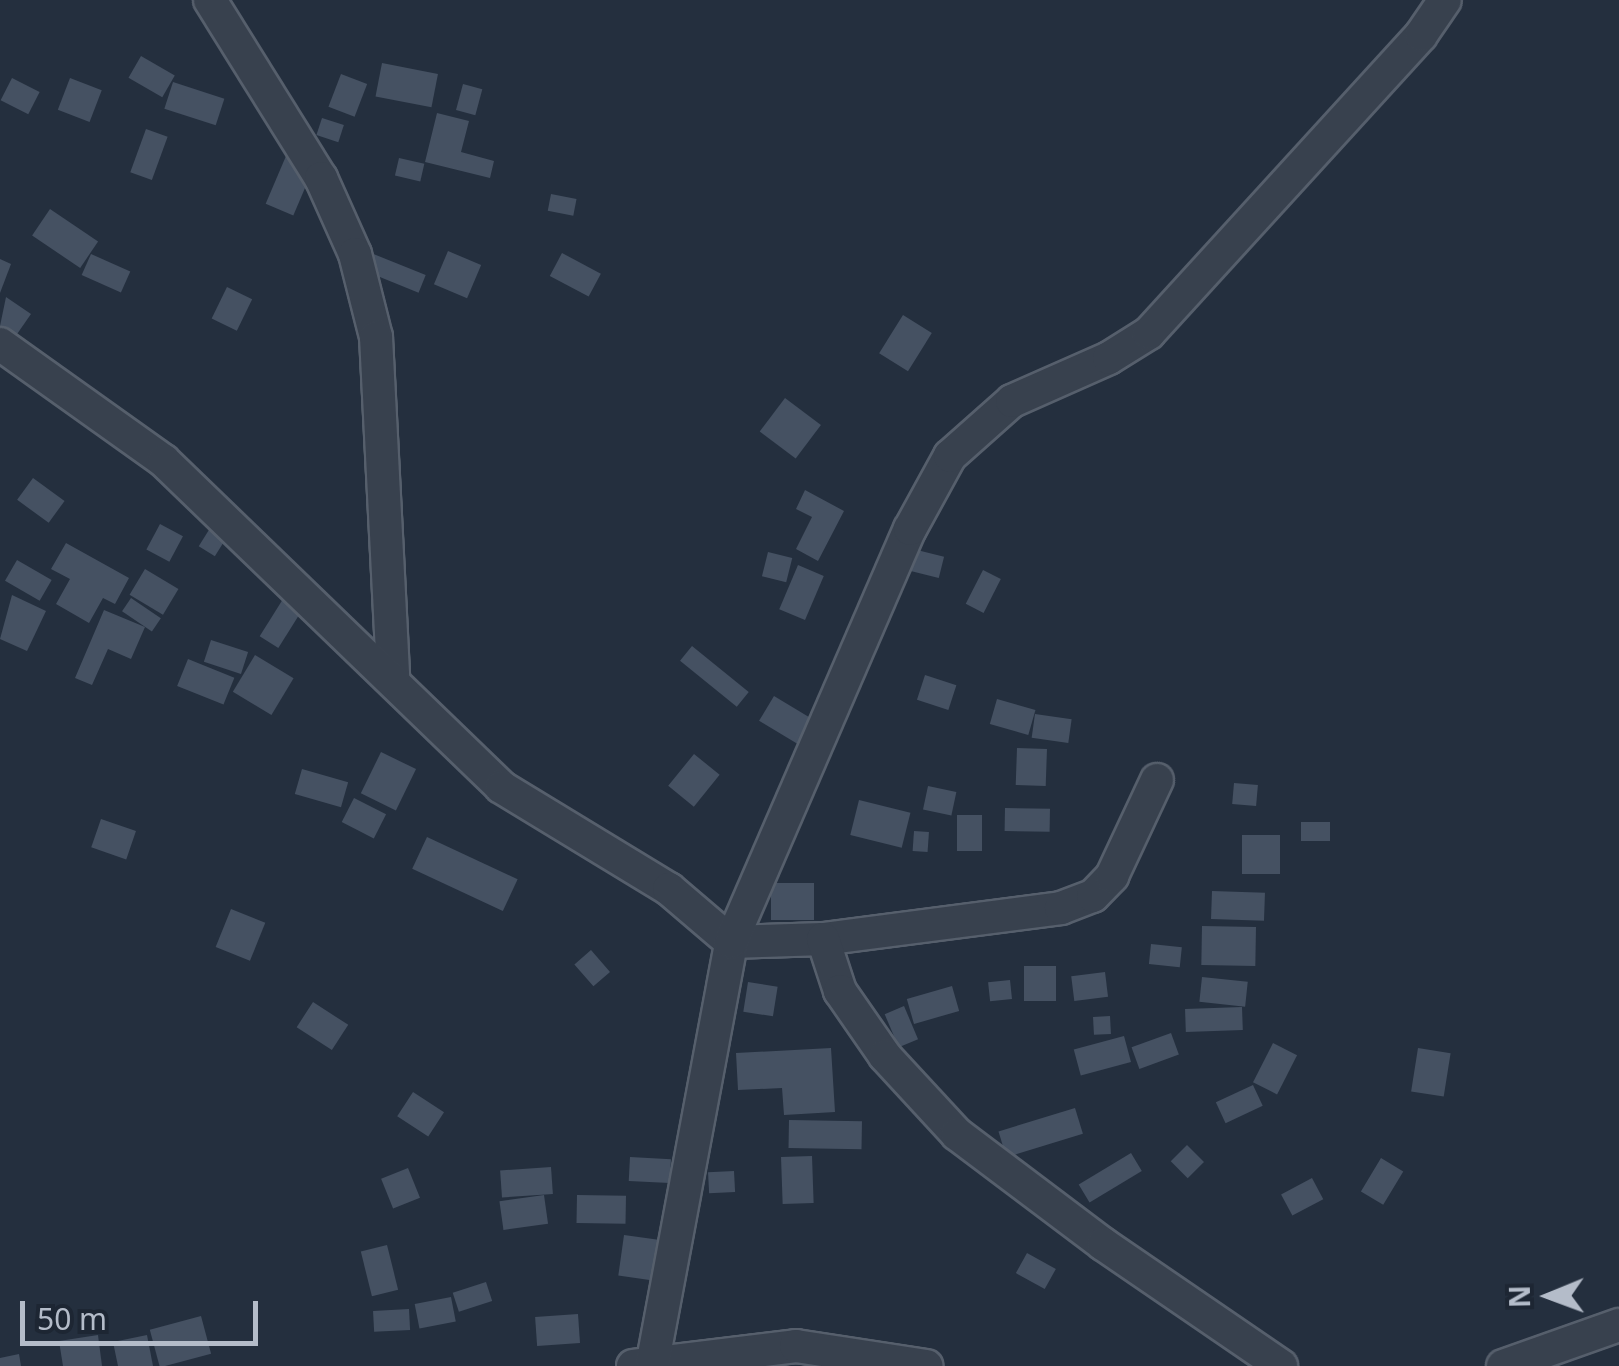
<!DOCTYPE html>
<style>
body{margin:0}
#map{position:relative;width:1619px;height:1366px;overflow:hidden;background:#242f3e;font-family:"Noto Sans",sans-serif}
div>[style]{position:absolute}
.building>*{inset:0;background:#455162;transform-origin:0 0}
.roads{filter:drop-shadow(2px 0 #565f6c) drop-shadow(-2px 0 #565f6c) drop-shadow(0 2px #565f6c) drop-shadow(0 -2px #565f6c)}
.street>*{height:32px;margin:-16px;padding:0 16px;transform-origin:16px;border-radius:16px;background:#38414e}
span{translate:-50% -50%;white-space:nowrap;text-align:center;line-height:1.15;-webkit-text-stroke:8px #1d2633;paint-order:stroke}
.north{position:absolute;left:1499px;top:1246px;width:100px;height:100px;-webkit-text-stroke:8px #1d2633;paint-order:stroke;rotate:269deg;font-size:28px;font-weight:700;line-height:40px;text-align:center;color:#b4bcc9}
.north::after{content:'';display:block;margin:auto;width:35px;height:45px;background:#b4bcc9;clip-path:polygon(50% 0,100% 100%,50% 72%,0 100%)}
.scale{position:absolute;left:20px;top:1301px;width:238px;height:45px;box-sizing:border-box;border:5px solid #b4bcc9;border-top:0;padding-left:12px;font-size:30px;line-height:35px;white-space:nowrap;color:#b4bcc9;-webkit-text-stroke:8px #1d2633;paint-order:stroke}
</style>
<div id="map">
<div class="building">
<i style="left:141px;top:56px;width:39px;height:25px;rotate:30deg"></i>
<i style="left:382px;top:63px;width:57px;height:34px;rotate:11deg"></i>
<i style="left:341px;top:74px;width:28px;height:35px;rotate:21deg"></i>
<i style="left:12px;top:78px;width:31px;height:25px;rotate:27deg"></i>
<i style="left:70px;top:78px;width:34px;height:34px;rotate:21deg"></i>
<i style="left:173px;top:82px;width:54px;height:28px;rotate:18deg"></i>
<i style="left:463px;top:84px;width:20px;height:27px;rotate:15deg"></i>
<i style="clip-path:polygon(437px 113px,469px 121px,461px 152px,494px 161px,490px 178px,425px 162px)"></i>
<i style="left:322px;top:118px;width:23px;height:18px;rotate:18deg"></i>
<i style="left:146px;top:129px;width:23px;height:46px;rotate:20deg"></i>
<i style="left:286px;top:156px;width:30px;height:52px;rotate:23deg"></i>
<i style="left:399px;top:158px;width:26px;height:18px;rotate:13deg"></i>
<i style="left:551px;top:194px;width:26px;height:17px;rotate:11deg"></i>
<i style="left:50px;top:209px;width:58px;height:32px;rotate:34deg"></i>
<i style="left:448px;top:251px;width:36px;height:36px;rotate:23deg"></i>
<i style="left:371px;top:253px;width:59px;height:19px;rotate:22deg"></i>
<i style="left:562px;top:253px;width:44px;height:26px;rotate:28deg"></i>
<i style="left:91px;top:254px;width:43px;height:23px;rotate:24deg"></i>
<i style="clip-path:polygon(0 259px,11px 264px,0 293px)"></i>
<i style="left:227px;top:287px;width:28px;height:35px;rotate:26deg"></i>
<i style="clip-path:polygon(6px 297px,31px 314px,15px 337px,0 326px)"></i>
<i style="left:903px;top:315px;width:34px;height:45px;rotate:32deg"></i>
<i style="left:785px;top:398px;width:45px;height:42px;rotate:37deg"></i>
<i style="left:33px;top:478px;width:39px;height:27px;rotate:36deg"></i>
<i style="clip-path:polygon(805px 490px,844px 511px,818px 561px,796px 549px,812px 517px,796px 509px)"></i>
<i style="left:160px;top:524px;width:26px;height:29px;rotate:28deg"></i>
<i style="left:212px;top:525px;width:19px;height:25px;rotate:32deg"></i>
<i style="clip-path:polygon(66px 543px,129px 578px,115px 604px,103px 598px,89px 623px,56px 604px,70px 579px,51px 569px)"></i>
<i style="left:913px;top:549px;width:32px;height:22px;rotate:14deg"></i>
<i style="left:768px;top:552px;width:25px;height:25px;rotate:14deg"></i>
<i style="left:17px;top:560px;width:40px;height:24px;rotate:30deg"></i>
<i style="left:798px;top:565px;width:28px;height:48px;rotate:23deg"></i>
<i style="left:145px;top:569px;width:39px;height:30px;rotate:31deg"></i>
<i style="left:983px;top:570px;width:20px;height:38px;rotate:27deg"></i>
<i style="clip-path:polygon(12px 595px,46px 611px,27px 651px,0 639px)"></i>
<i style="left:131px;top:598px;width:36px;height:16px;rotate:34deg"></i>
<i style="left:283px;top:599px;width:22px;height:44px;rotate:32deg"></i>
<i style="clip-path:polygon(104px 610px,145px 627px,131px 659px,108px 649px,92px 685px,75px 678px)"></i>
<i style="left:211px;top:640px;width:39px;height:23px;rotate:18deg"></i>
<i style="left:692px;top:646px;width:73px;height:19px;rotate:39deg"></i>
<i style="left:255px;top:655px;width:45px;height:43px;rotate:31deg"></i>
<i style="left:188px;top:659px;width:50px;height:29px;rotate:22deg"></i>
<i style="left:925px;top:675px;width:33px;height:26px;rotate:18deg"></i>
<i style="left:774px;top:696px;width:47px;height:29px;rotate:31deg"></i>
<i style="left:997px;top:699px;width:40px;height:26px;rotate:16deg"></i>
<i style="left:1035px;top:714px;width:37px;height:24px;rotate:8deg"></i>
<i style="left:1017px;top:748px;width:30px;height:37px;rotate:2deg"></i>
<i style="left:381px;top:752px;width:39px;height:46px;rotate:26deg"></i>
<i style="left:694px;top:754px;width:33px;height:41px;rotate:39deg"></i>
<i style="left:302px;top:769px;width:48px;height:26px;rotate:16deg"></i>
<i style="left:1234px;top:783px;width:24px;height:21px;rotate:5deg"></i>
<i style="left:928px;top:786px;width:29px;height:24px;rotate:12deg"></i>
<i style="left:354px;top:798px;width:36px;height:27px;rotate:27deg"></i>
<i style="left:859px;top:800px;width:53px;height:36px;rotate:14deg"></i>
<i style="left:1005px;top:808px;width:45px;height:23px;rotate:1deg"></i>
<i style="left:957px;top:815px;width:25px;height:36px"></i>
<i style="left:101px;top:819px;width:37px;height:30px;rotate:19deg"></i>
<i style="left:1330px;top:822px;width:19px;height:29px;rotate:90deg"></i>
<i style="left:914px;top:831px;width:15px;height:20px;rotate:4deg"></i>
<i style="left:1242px;top:835px;width:38px;height:39px"></i>
<i style="left:427px;top:837px;width:100px;height:35px;rotate:25deg"></i>
<i style="left:771px;top:883px;width:43px;height:37px"></i>
<i style="left:1212px;top:891px;width:53px;height:28px;rotate:2deg"></i>
<i style="left:231px;top:909px;width:37px;height:41px;rotate:22deg"></i>
<i style="left:1202px;top:926px;width:54px;height:39px;rotate:1deg"></i>
<i style="left:1151px;top:944px;width:31px;height:20px;rotate:6deg"></i>
<i style="left:591px;top:950px;width:29px;height:22px;rotate:49deg"></i>
<i style="left:1056px;top:966px;width:35px;height:32px;rotate:90deg"></i>
<i style="left:1105px;top:972px;width:25px;height:34px;rotate:83deg"></i>
<i style="left:1202px;top:977px;width:46px;height:25px;rotate:6deg"></i>
<i style="left:1010px;top:980px;width:19px;height:22px;rotate:84deg"></i>
<i style="left:748px;top:982px;width:30px;height:30px;rotate:9deg"></i>
<i style="left:952px;top:986px;width:26px;height:47px;rotate:74deg"></i>
<i style="left:313px;top:1002px;width:42px;height:30px;rotate:33deg"></i>
<i style="left:904px;top:1006px;width:36px;height:21px;rotate:67deg"></i>
<i style="left:1242px;top:1007px;width:23px;height:57px;rotate:88deg"></i>
<i style="left:1110px;top:1016px;width:18px;height:17px;rotate:87deg"></i>
<i style="left:1171px;top:1033px;width:23px;height:42px;rotate:70deg"></i>
<i style="left:1124px;top:1036px;width:27px;height:52px;rotate:75deg"></i>
<i style="left:1273px;top:1043px;width:27px;height:44px;rotate:27deg"></i>
<i style="clip-path:polygon(831px 1048px,835px 1112px,784px 1115px,782px 1088px,738px 1090px,736px 1053px)"></i>
<i style="left:1418px;top:1048px;width:33px;height:44px;rotate:9deg"></i>
<i style="left:1253px;top:1085px;width:23px;height:41px;rotate:65deg"></i>
<i style="left:413px;top:1092px;width:37px;height:29px;rotate:33deg"></i>
<i style="left:1075px;top:1108px;width:27px;height:80px;rotate:73deg"></i>
<i style="left:789px;top:1120px;width:73px;height:28px;rotate:1deg"></i>
<i style="left:1187px;top:1145px;width:24px;height:23px;rotate:45deg"></i>
<i style="left:1131px;top:1153px;width:21px;height:61px;rotate:59deg"></i>
<i style="left:812px;top:1156px;width:47px;height:31px;rotate:88deg"></i>
<i style="left:630px;top:1157px;width:41px;height:24px;rotate:3deg"></i>
<i style="left:1381px;top:1158px;width:26px;height:39px;rotate:31deg"></i>
<i style="left:551px;top:1167px;width:27px;height:51px;rotate:86deg"></i>
<i style="left:408px;top:1168px;width:32px;height:29px;rotate:68deg"></i>
<i style="left:734px;top:1171px;width:21px;height:26px;rotate:87deg"></i>
<i style="left:1312px;top:1178px;width:24px;height:35px;rotate:62deg"></i>
<i style="left:544px;top:1195px;width:29px;height:45px;rotate:82deg"></i>
<i style="left:577px;top:1195px;width:49px;height:28px;rotate:1deg"></i>
<i style="left:624px;top:1235px;width:42px;height:41px;rotate:8deg"></i>
<i style="left:387px;top:1245px;width:46px;height:27px;rotate:76deg"></i>
<i style="left:1027px;top:1253px;width:33px;height:23px;rotate:29deg"></i>
<i style="left:486px;top:1282px;width:20px;height:35px;rotate:72deg"></i>
<i style="left:451px;top:1297px;width:25px;height:37px;rotate:79deg"></i>
<i style="left:409px;top:1309px;width:21px;height:36px;rotate:87deg"></i>
<i style="left:578px;top:1314px;width:29px;height:43px;rotate:86deg"></i>
<i style="left:201px;top:1316px;width:39px;height:53px;rotate:75deg"></i>
<i style="clip-path:polygon(98px 1335px,102px 1366px,63px 1366px,59px 1341px)"></i>
<i style="clip-path:polygon(147px 1335px,153px 1366px,118px 1366px,113px 1342px)"></i>
<i style="clip-path:polygon(19px 1354px,21px 1366px,0 1366px,0 1358px)"></i>
</div>
<div class="roads">
<div class="street">
<i style="left:210px;top:0;width:210px;rotate:58.1deg"></i>
<i style="left:321px;top:178px;width:83px;rotate:65.9deg"></i>
<i style="left:355px;top:254px;width:86px;rotate:75.8deg"></i>
<i style="left:376px;top:337px;width:340px;rotate:87.1deg"></i>
<i style="left:0;top:344px;width:201px;rotate:35.5deg"></i>
<i style="left:164px;top:461px;width:469px;rotate:44deg"></i>
<i style="left:501px;top:787px;width:197px;rotate:31.3deg"></i>
<i style="left:669px;top:889px;width:82px;rotate:40.5deg"></i>
<i style="left:731px;top:942px;width:92px;rotate:-1.9deg"></i>
<i style="left:823px;top:939px;width:240px;rotate:-7.4deg"></i>
<i style="left:1061px;top:908px;width:34px;rotate:-21deg"></i>
<i style="left:1093px;top:896px;width:28px;rotate:-46deg"></i>
<i style="left:1112px;top:876px;width:106px;rotate:-64.9deg"></i>
<i style="left:823px;top:939px;width:55px;rotate:71.9deg"></i>
<i style="left:840px;top:991px;width:79px;rotate:55.3deg"></i>
<i style="left:885px;top:1056px;width:106px;rotate:47.3deg"></i>
<i style="left:957px;top:1134px;width:183px;rotate:37deg"></i>
<i style="left:1103px;top:1244px;width:216px;rotate:34.4deg"></i>
<i style="left:633px;top:1366px;width:164px;rotate:-7deg"></i>
<i style="left:796px;top:1346px;width:132px;rotate:8.7deg"></i>
<i style="left:652px;top:1366px;width:431px;rotate:-79.4deg"></i>
<i style="left:731px;top:942px;width:450px;rotate:-66.6deg"></i>
<i style="left:910px;top:529px;width:83px;rotate:-61.3deg"></i>
<i style="left:950px;top:456px;width:83px;rotate:-41.6deg"></i>
<i style="left:1012px;top:401px;width:106px;rotate:-23.9deg"></i>
<i style="left:1109px;top:358px;width:47px;rotate:-32deg"></i>
<i style="left:1149px;top:333px;width:403px;rotate:-47.6deg"></i>
<i style="left:1421px;top:35px;width:42px;rotate:-55.6deg"></i>
<i style="left:1503px;top:1366px;width:123px;rotate:-19.5deg"></i>
</div>
</div>
<div class="north">N</div>
<div class="scale">50 m</div>
</div>
